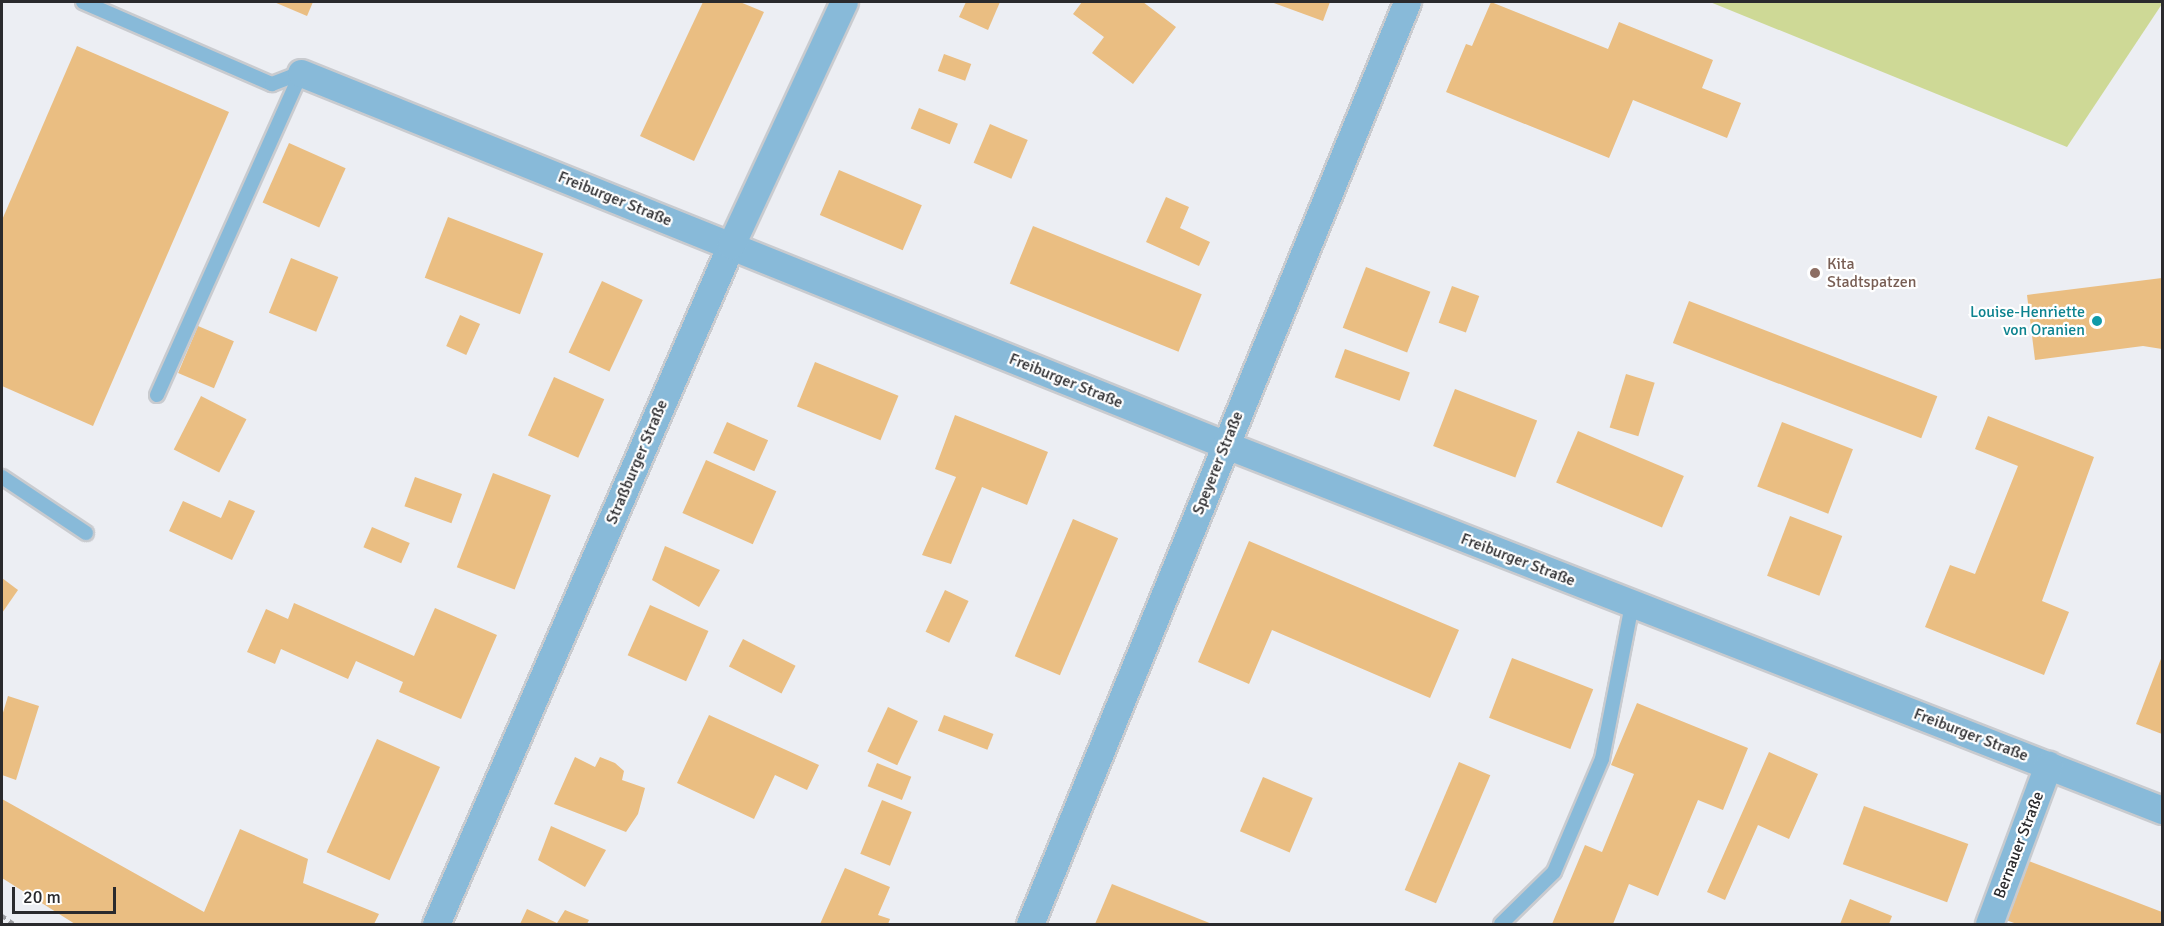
<!DOCTYPE html>
<meta charset="utf-8">
<style>
body{margin:0}
#map{position:relative;width:2164px;height:926px;overflow:hidden;background:#eceef3;font-family:Signika,sans-serif}
div>[style]{position:absolute}
.green>*{inset:0;background:#ced996}
.building>*{inset:0;background:#eabe82;transform-origin:0 0}
.path>*{height:4px;margin-top:-2px;transform-origin:0;background:repeating-linear-gradient(90deg,#9b9ca0 0 4.5px,transparent 0 9px)}
.roads{filter:drop-shadow(2px 0 #c9cbcf) drop-shadow(-2px 0 #c9cbcf) drop-shadow(0 2px #c9cbcf) drop-shadow(0 -2px #c9cbcf)}
.service>*{height:14px;margin:-7px;padding:0 7px;transform-origin:7px;border-radius:7px;background:#88bad9}
.minor>*{height:27px;margin:-13.5px;padding:0 13.5px;transform-origin:13.5px;border-radius:13.5px;background:#88bad9}
.dots>*{width:16px;height:16px;translate:-50% -50%;box-sizing:border-box;border:3px solid #fff;border-radius:50%}
span{translate:-50% -50%;white-space:nowrap;text-align:center;line-height:1.15;-webkit-text-stroke:4.5px #fff;paint-order:stroke}
.street-label{font-size:16px;color:#2a2a2d}
.education-label{font-size:16px;color:#785e54}
.left{translate:0 -50%;text-align:left}
.culture-label{font-size:16px;color:#0d838f}
.right{translate:-100% -50%;text-align:right}
.frame{position:absolute;inset:0;border:3px solid #2a2a2d;pointer-events:none}
.scale{position:absolute;left:12px;top:887px;width:104px;height:27px;box-sizing:border-box;border:3px solid #2a2a2d;border-top:0;padding-left:8px;font-size:18px;line-height:21px;white-space:nowrap;color:#2a2a2d;-webkit-text-stroke:4px #fff;paint-order:stroke}
</style>
<div id="map">
<div class="green">
<i style="clip-path:polygon(1710px 2px,2162px 2px,2162px 4px,2067px 147px)"></i>
</div>
<div class="building">
<i style="clip-path:polygon(274px 2px,313px 2px,307px 16px)"></i>
<i style="clip-path:polygon(703px 2px,740px 2px,764px 12px,694px 161px,640px 136px)"></i>
<i style="clip-path:polygon(966px 2px,1000px 2px,988px 30px,959px 17px)"></i>
<i style="clip-path:polygon(1082px 2px,1143px 2px,1176px 27px,1133px 84px,1092px 53px,1104px 37px,1073px 14px)"></i>
<i style="clip-path:polygon(1271px 2px,1330px 2px,1323px 21px)"></i>
<i style="clip-path:polygon(1491px 2px,1608px 49px,1619px 22px,1713px 60px,1702px 88px,1741px 103px,1727px 138px,1633px 100px,1609px 158px,1446px 92px,1466px 44px,1472px 46px)"></i>
<i style="clip-path:polygon(77px 46px,229px 112px,93px 426px,2px 386px,2px 220px)"></i>
<i style="left:944px;top:54px;width:29px;height:18px;rotate:20deg"></i>
<i style="left:919px;top:108px;width:42px;height:22px;rotate:22deg"></i>
<i style="left:990px;top:124px;width:41px;height:42px;rotate:23deg"></i>
<i style="left:289px;top:143px;width:62px;height:65px;rotate:24deg"></i>
<i style="left:839px;top:170px;width:90px;height:49px;rotate:23deg"></i>
<i style="clip-path:polygon(1166px 197px,1189px 207px,1180px 228px,1210px 242px,1199px 266px,1146px 242px)"></i>
<i style="left:448px;top:217px;width:102px;height:65px;rotate:21deg"></i>
<i style="left:1033px;top:226px;width:182px;height:62px;rotate:22deg"></i>
<i style="left:291px;top:258px;width:51px;height:59px;rotate:22deg"></i>
<i style="left:1366px;top:267px;width:69px;height:65px;rotate:21deg"></i>
<i style="clip-path:polygon(2162px 278px,2162px 349px,2143px 346px,2035px 360px,2027px 295px)"></i>
<i style="left:602px;top:281px;width:45px;height:79px;rotate:25deg"></i>
<i style="left:1452px;top:286px;width:29px;height:39px;rotate:20deg"></i>
<i style="left:1689px;top:301px;width:266px;height:45px;rotate:21deg"></i>
<i style="left:460px;top:315px;width:22px;height:34px;rotate:24deg"></i>
<i style="left:198px;top:326px;width:39px;height:51px;rotate:23deg"></i>
<i style="left:1345px;top:349px;width:69px;height:30px;rotate:20deg"></i>
<i style="left:815px;top:362px;width:90px;height:48px;rotate:22deg"></i>
<i style="left:1626px;top:374px;width:30px;height:56px;rotate:17deg"></i>
<i style="left:554px;top:377px;width:55px;height:64px;rotate:24deg"></i>
<i style="left:1455px;top:389px;width:88px;height:61px;rotate:21deg"></i>
<i style="left:201px;top:396px;width:51px;height:60px;rotate:27deg"></i>
<i style="clip-path:polygon(955px 415px,1048px 452px,1027px 505px,982px 487px,951px 564px,922px 555px,956px 477px,935px 469px)"></i>
<i style="clip-path:polygon(1988px 416px,2094px 457px,2042px 601px,2069px 612px,2044px 675px,1925px 627px,1950px 565px,1975px 574px,2018px 466px,1975px 449px)"></i>
<i style="left:727px;top:422px;width:45px;height:34px;rotate:24deg"></i>
<i style="left:1782px;top:422px;width:76px;height:69px;rotate:21deg"></i>
<i style="left:1578px;top:431px;width:115px;height:56px;rotate:23deg"></i>
<i style="left:706px;top:460px;width:77px;height:58px;rotate:24deg"></i>
<i style="left:493px;top:473px;width:62px;height:101px;rotate:21deg"></i>
<i style="left:415px;top:477px;width:50px;height:31px;rotate:20deg"></i>
<i style="clip-path:polygon(229px 500px,255px 511px,232px 560px,169px 531px,183px 501px,221px 518px)"></i>
<i style="left:1790px;top:516px;width:56px;height:64px;rotate:21deg"></i>
<i style="left:1073px;top:519px;width:49px;height:149px;rotate:23deg"></i>
<i style="left:372px;top:527px;width:41px;height:22px;rotate:23deg"></i>
<i style="clip-path:polygon(1249px 541px,1459px 630px,1430px 698px,1272px 630px,1249px 684px,1198px 662px)"></i>
<i style="clip-path:polygon(665px 546px,720px 570px,699px 607px,652px 580px)"></i>
<i style="clip-path:polygon(2px 578px,18px 590px,2px 613px)"></i>
<i style="left:945px;top:590px;width:26px;height:46px;rotate:25deg"></i>
<i style="clip-path:polygon(294px 603px,414px 656px,435px 608px,497px 635px,461px 719px,399px 692px,403px 682px,356px 661px,348px 679px,281px 649px,275px 664px,247px 652px,266px 609px,288px 619px)"></i>
<i style="left:650px;top:605px;width:64px;height:55px;rotate:24deg"></i>
<i style="left:743px;top:639px;width:59px;height:31px;rotate:27deg"></i>
<i style="clip-path:polygon(2162px 656px,2162px 734px,2136px 724px)"></i>
<i style="left:1512px;top:658px;width:87px;height:64px;rotate:21deg"></i>
<i style="clip-path:polygon(8px 696px,39px 706px,16px 780px,2px 775px,2px 716px)"></i>
<i style="clip-path:polygon(1637px 703px,1748px 748px,1723px 810px,1698px 800px,1658px 896px,1629px 884px,1613px 924px,1552px 924px,1585px 845px,1602px 852px,1634px 774px,1611px 765px)"></i>
<i style="left:888px;top:707px;width:33px;height:49px;rotate:25deg"></i>
<i style="clip-path:polygon(709px 715px,819px 765px,807px 790px,775px 775px,754px 819px,677px 783px)"></i>
<i style="left:944px;top:715px;width:53px;height:17px;rotate:21deg"></i>
<i style="left:377px;top:739px;width:69px;height:124px;rotate:24deg"></i>
<i style="clip-path:polygon(1769px 752px,1818px 774px,1789px 839px,1758px 825px,1725px 900px,1707px 892px)"></i>
<i style="clip-path:polygon(575px 757px,595px 767px,600px 757px,615px 763px,624px 771px,622px 780px,645px 788px,638px 814px,626px 832px,554px 804px)"></i>
<i style="left:1459px;top:762px;width:34px;height:139px;rotate:23deg"></i>
<i style="left:877px;top:763px;width:37px;height:25px;rotate:22deg"></i>
<i style="left:1263px;top:777px;width:54px;height:59px;rotate:23deg"></i>
<i style="clip-path:polygon(2px 799px,204px 912px,240px 829px,308px 859px,303px 883px,379px 914px,374px 924px,75px 924px,2px 878px)"></i>
<i style="left:882px;top:800px;width:32px;height:58px;rotate:22deg"></i>
<i style="left:1864px;top:806px;width:111px;height:62px;rotate:20deg"></i>
<i style="clip-path:polygon(551px 826px,606px 850px,585px 887px,538px 860px)"></i>
<i style="clip-path:polygon(2026px 860px,2162px 912px,2162px 924px,2017px 924px,2003px 919px)"></i>
<i style="clip-path:polygon(845px 868px,890px 887px,878px 915px,890px 919px,888px 924px,820px 924px)"></i>
<i style="clip-path:polygon(1112px 884px,1212px 924px,1095px 924px)"></i>
<i style="clip-path:polygon(1850px 899px,1892px 916px,1889px 924px,1840px 924px)"></i>
<i style="clip-path:polygon(527px 909px,557px 923px,565px 910px,589px 920px,587px 924px,520px 924px)"></i>
</div>
<div class="path">
<i style="left:2px;top:916px;width:14px;rotate:34deg"></i>
</div>
<div class="roads">
<div class="service">
<i style="left:83px;top:2px;width:206px;rotate:23.5deg"></i>
<i style="left:272px;top:84px;width:31px;rotate:-21deg"></i>
<i style="left:157px;top:395px;width:353px;rotate:-65.9deg"></i>
<i style="left:2px;top:477px;width:101px;rotate:33.7deg"></i>
<i style="left:1501px;top:924px;width:74px;rotate:-44.5deg"></i>
<i style="left:1554px;top:872px;width:123px;rotate:-67deg"></i>
<i style="left:1602px;top:759px;width:158px;rotate:-79deg"></i>
</div>
<div class="minor">
<i style="left:301px;top:73px;width:997px;rotate:21.91deg"></i>
<i style="left:1226px;top:445px;width:1005px;rotate:21.3deg"></i>
<i style="left:436px;top:924px;width:740px;rotate:-66.52deg"></i>
<i style="left:731px;top:245px;width:268px;rotate:-65.1deg"></i>
<i style="left:1030px;top:924px;width:996px;rotate:-67.76deg"></i>
<i style="left:1989px;top:924px;width:170px;rotate:-69.6deg"></i>
</div>
</div>
<div class="dots">
<i style="left:1815px;top:273px;background:#8d6e63"></i>
<i style="left:2097px;top:321px;background:#0f9aa8"></i>
</div>
<div class="street-label">
<span style="left:615px;top:199px;rotate:22deg">Freiburger Straße</span>
<span style="left:1066px;top:381px;rotate:22deg">Freiburger Straße</span>
<span style="left:637px;top:462px;rotate:-67deg">Straßburger Straße</span>
<span style="left:1218px;top:463px;rotate:-68deg">Speyerer Straße</span>
<span style="left:1518px;top:560px;rotate:21deg">Freiburger Straße</span>
<span style="left:1971px;top:735px;rotate:21deg">Freiburger Straße</span>
<span style="left:2019px;top:845px;rotate:-69deg">Bernauer Straße</span>
</div>
<div class="education-label">
<span class="left" style="left:1827px;top:273px">Kita<br>Stadtspatzen</span>
</div>
<div class="culture-label">
<span class="right" style="left:2085px;top:321px">Louise-Henriette<br>von Oranien</span>
</div>
<div class="frame"></div>
<div class="scale">20 m</div>
</div>
